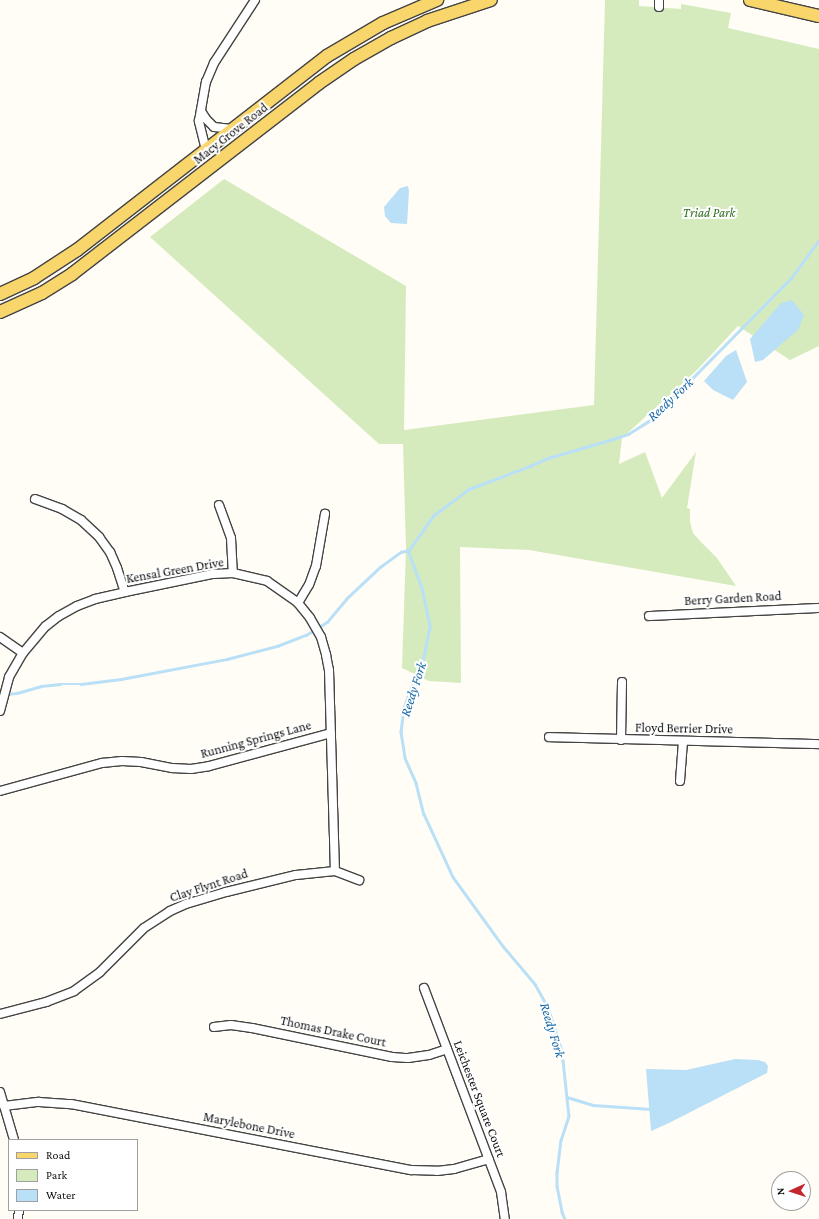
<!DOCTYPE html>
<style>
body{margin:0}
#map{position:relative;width:819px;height:1219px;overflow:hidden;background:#fffdf5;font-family:"Crimson Pro",serif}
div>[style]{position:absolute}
.green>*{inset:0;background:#d5ebbd}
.water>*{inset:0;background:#b9e0f7}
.stream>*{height:2.5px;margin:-1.25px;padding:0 1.25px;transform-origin:1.25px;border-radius:1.25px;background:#b9e0f7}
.roads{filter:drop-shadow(1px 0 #444) drop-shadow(-1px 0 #444) drop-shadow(0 1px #444) drop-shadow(0 -1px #444)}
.minor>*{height:8px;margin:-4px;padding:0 4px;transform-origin:4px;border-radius:4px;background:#fff}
.primary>*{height:12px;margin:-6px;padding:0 6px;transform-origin:6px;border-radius:6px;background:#f9d66b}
span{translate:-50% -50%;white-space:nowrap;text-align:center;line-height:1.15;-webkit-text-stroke:4px #fff;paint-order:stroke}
.street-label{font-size:13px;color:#111}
.park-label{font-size:13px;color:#2f6b1f;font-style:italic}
.water-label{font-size:14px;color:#1768a6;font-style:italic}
.legend{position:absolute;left:8px;top:1139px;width:130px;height:72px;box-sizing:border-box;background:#fff;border:1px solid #a0a0a0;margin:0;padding:5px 7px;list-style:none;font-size:12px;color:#111}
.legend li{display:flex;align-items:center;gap:8px;height:20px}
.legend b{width:20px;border:1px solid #a0a0a0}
.north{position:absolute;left:771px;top:1171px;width:40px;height:40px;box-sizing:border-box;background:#fff;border:1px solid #a0a0a0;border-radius:50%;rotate:267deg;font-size:11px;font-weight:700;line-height:16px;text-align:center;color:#111}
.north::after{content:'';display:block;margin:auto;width:14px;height:18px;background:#c4262e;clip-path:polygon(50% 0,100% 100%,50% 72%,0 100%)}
</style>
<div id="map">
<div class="green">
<i style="clip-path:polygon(605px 0,639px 0,639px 6px,681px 9px,681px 4px,731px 13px,728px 28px,819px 49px,819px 346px,790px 360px,738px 326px,696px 371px,622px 438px,619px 464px,645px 452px,662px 498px,696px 452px,687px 508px,690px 509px,690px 522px,693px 533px,700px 541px,717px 558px,736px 586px,529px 550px,460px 547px,461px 683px,429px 681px,402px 668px,406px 548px,403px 444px,379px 444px,150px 237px,224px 179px,406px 286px,404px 430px,594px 405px)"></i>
</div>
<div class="water">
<i style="clip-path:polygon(408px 186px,409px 191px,407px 224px,391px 223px,385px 216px,384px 207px,400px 188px)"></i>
<i style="clip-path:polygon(792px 300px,804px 315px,798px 330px,763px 360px,755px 362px,750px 339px,781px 303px)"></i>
<i style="clip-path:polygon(736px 350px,747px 382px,733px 400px,713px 390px,704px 381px,726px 356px)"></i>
<i style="clip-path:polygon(735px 1059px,758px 1060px,765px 1062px,768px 1066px,767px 1073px,669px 1123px,651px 1131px,646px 1069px,686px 1070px)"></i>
</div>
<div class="stream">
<i style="left:408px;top:550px;width:40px;rotate:69.8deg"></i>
<i style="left:422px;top:588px;width:40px;rotate:78deg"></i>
<i style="left:430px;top:627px;width:41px;rotate:101.3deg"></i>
<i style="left:422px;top:667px;width:27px;rotate:117deg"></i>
<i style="left:410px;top:691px;width:18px;rotate:109deg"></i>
<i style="left:404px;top:708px;width:24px;rotate:97deg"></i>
<i style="left:401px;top:732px;width:26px;rotate:81deg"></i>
<i style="left:405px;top:758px;width:27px;rotate:66deg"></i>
<i style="left:416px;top:783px;width:32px;rotate:76deg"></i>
<i style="left:424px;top:814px;width:69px;rotate:65.3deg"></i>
<i style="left:453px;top:877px;width:85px;rotate:54.1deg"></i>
<i style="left:503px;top:946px;width:50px;rotate:49.9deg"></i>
<i style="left:535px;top:984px;width:26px;rotate:61deg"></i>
<i style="left:548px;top:1007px;width:46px;rotate:72.3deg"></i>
<i style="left:562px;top:1051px;width:65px;rotate:83.9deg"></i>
<i style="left:569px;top:1116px;width:25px;rotate:108deg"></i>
<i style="left:561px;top:1140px;width:32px;rotate:97deg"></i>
<i style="left:557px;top:1172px;width:14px;rotate:90deg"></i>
<i style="left:557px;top:1186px;width:26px;rotate:79deg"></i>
<i style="left:562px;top:1212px;width:8px;rotate:67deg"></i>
<i style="left:0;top:695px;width:17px;rotate:-7deg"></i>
<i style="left:17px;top:693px;width:25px;rotate:-16deg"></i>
<i style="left:41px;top:686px;width:19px;rotate:-6deg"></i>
<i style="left:60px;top:684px;width:21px"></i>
<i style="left:81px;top:684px;width:40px;rotate:-7.1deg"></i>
<i style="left:121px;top:679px;width:108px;rotate:-10.7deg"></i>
<i style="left:227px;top:659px;width:52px;rotate:-14.6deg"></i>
<i style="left:277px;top:646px;width:31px;rotate:-21deg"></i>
<i style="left:306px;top:635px;width:25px;rotate:-32deg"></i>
<i style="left:327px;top:622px;width:30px;rotate:-50deg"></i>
<i style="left:346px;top:599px;width:47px;rotate:-43.3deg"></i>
<i style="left:380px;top:567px;width:26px;rotate:-36deg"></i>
<i style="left:401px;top:552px;width:8px;rotate:-14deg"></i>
<i style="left:409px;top:550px;width:43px;rotate:-54.5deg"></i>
<i style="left:434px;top:515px;width:44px;rotate:-36.6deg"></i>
<i style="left:469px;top:489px;width:65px;rotate:-20.7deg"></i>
<i style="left:530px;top:466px;width:20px;rotate:-24deg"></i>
<i style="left:548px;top:458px;width:68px;rotate:-16.3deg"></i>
<i style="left:613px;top:439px;width:16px;rotate:-18deg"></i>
<i style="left:628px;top:434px;width:28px;rotate:-32deg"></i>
<i style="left:652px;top:419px;width:198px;rotate:-45.4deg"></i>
<i style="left:791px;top:278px;width:47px;rotate:-53.6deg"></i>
<i style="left:567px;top:1097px;width:27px;rotate:17deg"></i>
<i style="left:593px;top:1105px;width:58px;rotate:3.9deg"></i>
</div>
<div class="roads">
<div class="minor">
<i style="left:659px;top:7px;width:7px;rotate:-90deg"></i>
<i style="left:201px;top:111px;width:9px;rotate:58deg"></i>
<i style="left:206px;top:119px;width:11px;rotate:45deg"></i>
<i style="left:214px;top:127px;width:18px;rotate:6deg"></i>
<i style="left:206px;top:150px;width:30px;rotate:-104deg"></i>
<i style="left:199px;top:121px;width:40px;rotate:-80deg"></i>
<i style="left:206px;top:82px;width:21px;rotate:-67deg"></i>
<i style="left:214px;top:63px;width:75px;rotate:-56.9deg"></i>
<i style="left:35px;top:499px;width:29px;rotate:20deg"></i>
<i style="left:62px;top:509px;width:22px;rotate:30deg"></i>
<i style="left:81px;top:520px;width:25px;rotate:43deg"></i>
<i style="left:99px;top:537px;width:19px;rotate:54deg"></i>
<i style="left:110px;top:552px;width:17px;rotate:66deg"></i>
<i style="left:117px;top:568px;width:25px;rotate:72deg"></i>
<i style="left:219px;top:505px;width:35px;rotate:70deg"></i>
<i style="left:231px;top:538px;width:35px;rotate:87deg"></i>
<i style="left:298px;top:603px;width:21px;rotate:-59deg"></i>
<i style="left:309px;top:585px;width:20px;rotate:-70deg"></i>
<i style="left:316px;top:566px;width:53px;rotate:-80.2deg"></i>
<i style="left:649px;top:616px;width:170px;rotate:-2.7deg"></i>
<i style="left:0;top:637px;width:28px;rotate:35deg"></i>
<i style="left:0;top:711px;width:35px;rotate:-75deg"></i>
<i style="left:9px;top:677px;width:28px;rotate:-60deg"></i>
<i style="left:23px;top:653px;width:35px;rotate:-50deg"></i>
<i style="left:46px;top:626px;width:16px;rotate:-38deg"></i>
<i style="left:59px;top:616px;width:21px;rotate:-29deg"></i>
<i style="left:77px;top:606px;width:19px;rotate:-21deg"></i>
<i style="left:95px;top:599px;width:31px;rotate:-13deg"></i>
<i style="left:125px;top:592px;width:90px;rotate:-11.6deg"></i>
<i style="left:213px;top:574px;width:20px;rotate:-3deg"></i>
<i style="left:233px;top:573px;width:35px;rotate:13deg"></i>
<i style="left:267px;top:581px;width:38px;rotate:35deg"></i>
<i style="left:298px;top:603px;width:19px;rotate:51deg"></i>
<i style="left:310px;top:618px;width:22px;rotate:60deg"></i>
<i style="left:321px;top:637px;width:19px;rotate:74deg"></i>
<i style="left:326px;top:655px;width:15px;rotate:79deg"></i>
<i style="left:329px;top:670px;width:201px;rotate:88.3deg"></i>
<i style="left:549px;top:737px;width:270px;rotate:1.5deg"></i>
<i style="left:621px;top:740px;width:58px;rotate:-89deg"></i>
<i style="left:680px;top:781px;width:40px;rotate:-85.7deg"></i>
<i style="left:0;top:791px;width:106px;rotate:-15.4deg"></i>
<i style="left:102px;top:763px;width:20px;rotate:-6deg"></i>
<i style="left:122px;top:761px;width:19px;rotate:3deg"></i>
<i style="left:141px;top:762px;width:32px;rotate:11deg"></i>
<i style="left:172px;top:768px;width:19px;rotate:3deg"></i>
<i style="left:191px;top:769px;width:18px;rotate:-9deg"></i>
<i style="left:209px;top:766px;width:126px;rotate:-15.1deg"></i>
<i style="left:424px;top:988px;width:218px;rotate:69.3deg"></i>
<i style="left:501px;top:1192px;width:27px;rotate:82deg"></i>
<i style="left:0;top:1014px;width:48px;rotate:-14.6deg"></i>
<i style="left:46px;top:1002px;width:30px;rotate:-21deg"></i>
<i style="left:74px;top:991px;width:32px;rotate:-36deg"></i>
<i style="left:100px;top:972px;width:62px;rotate:-45deg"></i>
<i style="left:144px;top:928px;width:31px;rotate:-33deg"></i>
<i style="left:170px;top:911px;width:17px;rotate:-24deg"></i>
<i style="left:186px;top:904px;width:42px;rotate:-16.7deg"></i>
<i style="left:226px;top:892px;width:72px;rotate:-13.7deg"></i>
<i style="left:296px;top:875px;width:39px;rotate:-6deg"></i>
<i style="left:335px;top:871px;width:26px;rotate:21deg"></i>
<i style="left:214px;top:1027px;width:17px;rotate:-7deg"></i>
<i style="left:231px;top:1025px;width:21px;rotate:8deg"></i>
<i style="left:252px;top:1028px;width:143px;rotate:11.7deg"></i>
<i style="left:392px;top:1057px;width:16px;rotate:4deg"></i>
<i style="left:408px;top:1058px;width:21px;rotate:-8deg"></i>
<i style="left:429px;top:1055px;width:19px;rotate:-18deg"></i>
<i style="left:0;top:1092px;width:50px;rotate:73.7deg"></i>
<i style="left:4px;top:1106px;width:35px;rotate:-7deg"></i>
<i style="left:39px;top:1102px;width:32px;rotate:4deg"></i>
<i style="left:71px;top:1104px;width:347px;rotate:11deg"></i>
<i style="left:412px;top:1170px;width:25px;rotate:2deg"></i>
<i style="left:437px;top:1171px;width:17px;rotate:-7deg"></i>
<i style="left:454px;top:1169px;width:36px;rotate:-16deg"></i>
<i style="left:18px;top:1219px;width:9px;rotate:-84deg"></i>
</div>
<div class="primary">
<i style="left:750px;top:0;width:71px;rotate:13.1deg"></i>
<i style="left:0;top:294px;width:38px;rotate:-25deg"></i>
<i style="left:34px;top:278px;width:51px;rotate:-33.1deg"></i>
<i style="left:77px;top:250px;width:316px;rotate:-37.8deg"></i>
<i style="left:327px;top:56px;width:65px;rotate:-30.5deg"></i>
<i style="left:383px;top:23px;width:59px;rotate:-23.1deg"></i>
<i style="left:0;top:312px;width:46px;rotate:-24.3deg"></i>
<i style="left:42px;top:293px;width:36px;rotate:-32deg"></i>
<i style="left:72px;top:274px;width:312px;rotate:-37.7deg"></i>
<i style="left:319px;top:83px;width:42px;rotate:-34.4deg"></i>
<i style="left:354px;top:59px;width:43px;rotate:-29.6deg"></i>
<i style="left:391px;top:38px;width:40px;rotate:-25deg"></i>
<i style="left:427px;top:21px;width:67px;rotate:-18.2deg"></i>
</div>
</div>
<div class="street-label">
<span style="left:231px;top:134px;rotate:-38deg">Macy Grove Road</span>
<span style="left:175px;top:571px;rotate:-10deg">Kensal Green Drive</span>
<span style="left:733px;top:599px;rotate:-3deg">Berry Garden Road</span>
<span style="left:684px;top:729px;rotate:1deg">Floyd Berrier Drive</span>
<span style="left:256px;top:740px;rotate:-15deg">Running Springs Lane</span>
<span style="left:209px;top:886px;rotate:-18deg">Clay Flynt Road</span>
<span style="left:333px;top:1032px;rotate:12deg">Thomas Drake Court</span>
<span style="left:479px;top:1099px;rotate:69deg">Leichester Square Court</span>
<span style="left:249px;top:1126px;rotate:11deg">Marylebone Drive</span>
</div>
<div class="park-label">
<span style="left:709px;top:213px">Triad Park</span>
</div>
<div class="water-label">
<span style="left:670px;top:399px;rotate:-43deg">Reedy Fork</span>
<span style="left:413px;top:689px;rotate:-72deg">Reedy Fork</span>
<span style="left:553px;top:1030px;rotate:73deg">Reedy Fork</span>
</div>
<ul class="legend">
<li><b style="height:5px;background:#f9d66b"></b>Road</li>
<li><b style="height:11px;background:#d5ebbd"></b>Park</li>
<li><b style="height:11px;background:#b9e0f7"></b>Water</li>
</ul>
<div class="north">N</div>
</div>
